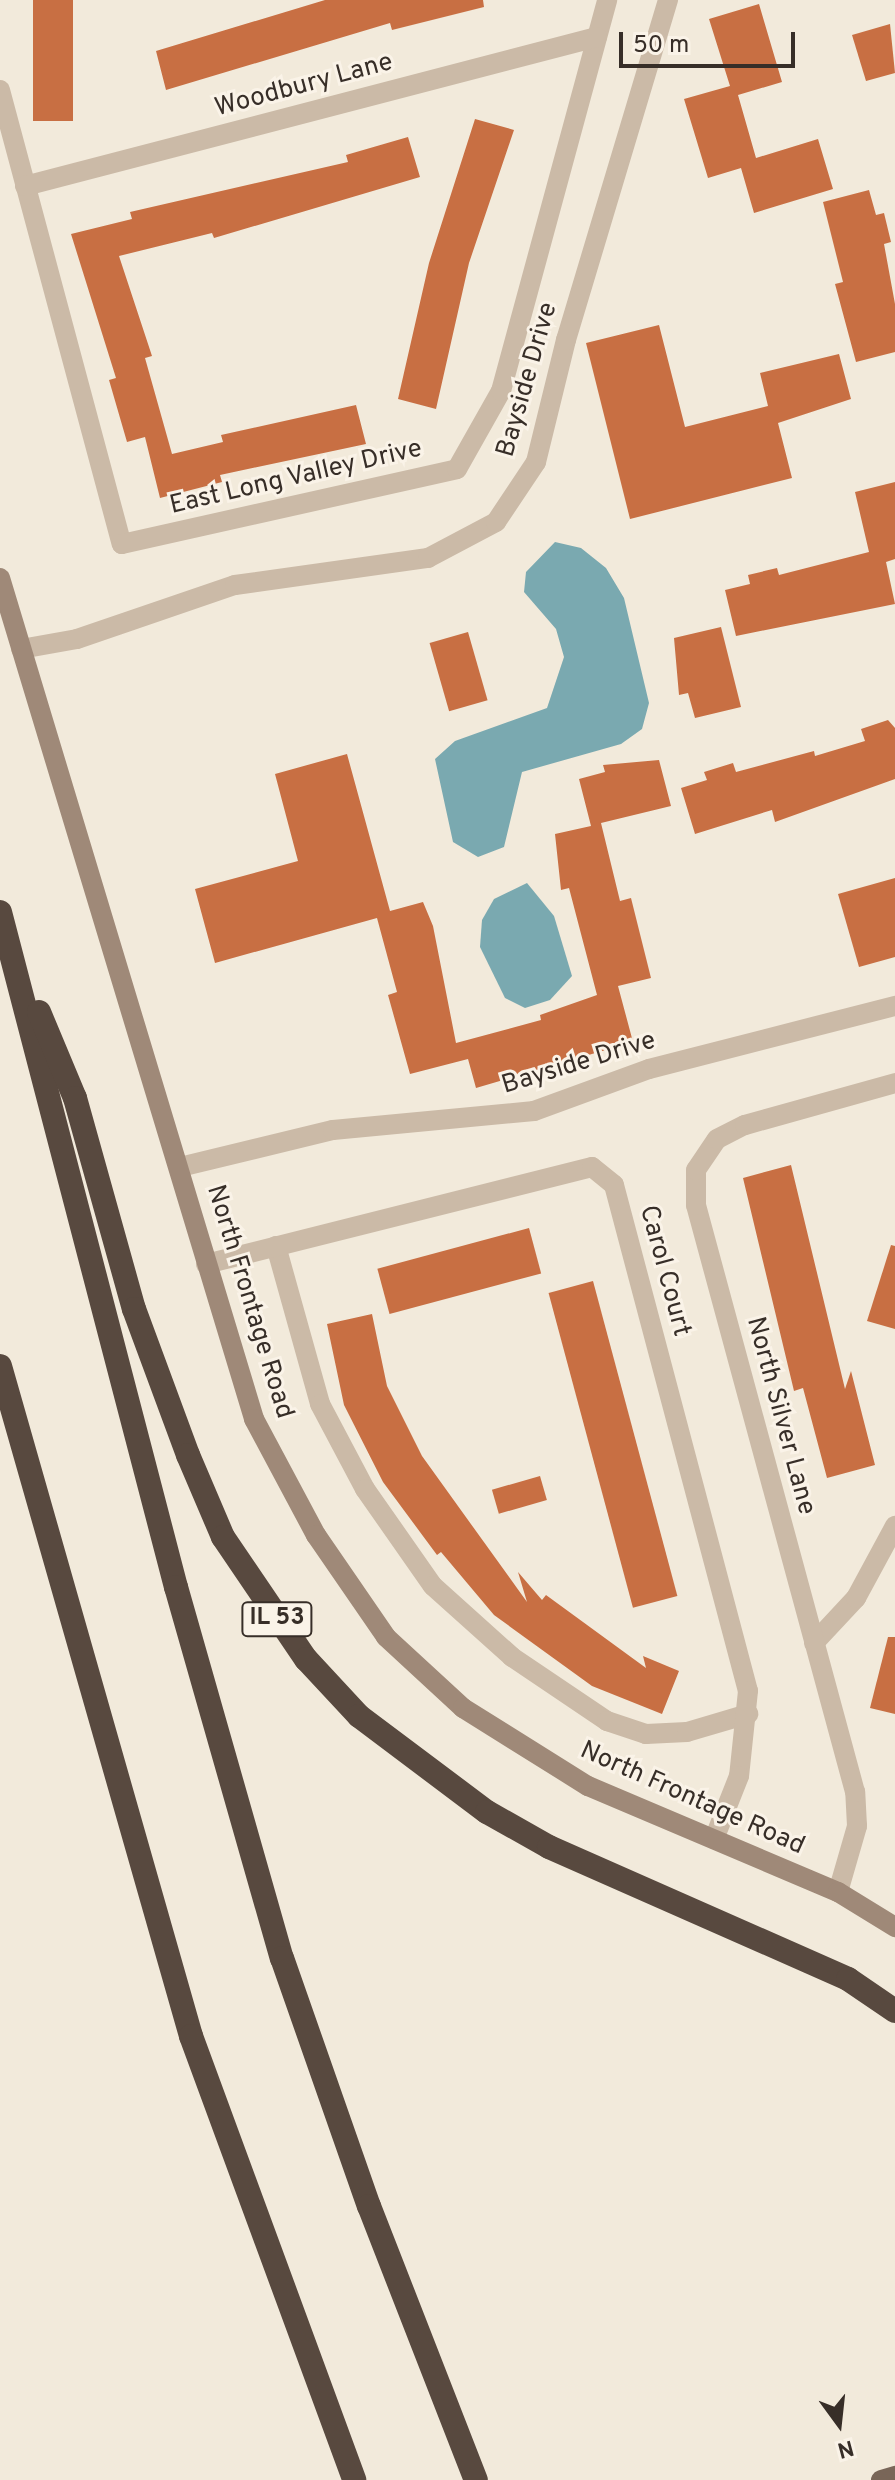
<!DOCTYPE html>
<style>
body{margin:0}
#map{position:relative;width:895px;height:2480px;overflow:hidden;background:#f2eadb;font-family:Overpass,sans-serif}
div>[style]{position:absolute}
.water>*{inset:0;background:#7aa9b0}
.building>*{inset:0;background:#c86f43;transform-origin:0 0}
.street>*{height:20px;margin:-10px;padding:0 10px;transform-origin:10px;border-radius:10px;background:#cbbaa7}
.secondary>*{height:20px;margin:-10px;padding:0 10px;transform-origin:10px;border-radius:10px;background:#9f8978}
.primary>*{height:20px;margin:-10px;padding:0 10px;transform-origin:10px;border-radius:10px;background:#796658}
.highway>*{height:24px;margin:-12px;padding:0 12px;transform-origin:12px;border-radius:12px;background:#58493f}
span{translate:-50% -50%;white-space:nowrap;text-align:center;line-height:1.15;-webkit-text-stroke:6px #faf3e8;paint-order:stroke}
.shield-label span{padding:2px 6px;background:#faf3e8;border:2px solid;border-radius:6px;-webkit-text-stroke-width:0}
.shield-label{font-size:24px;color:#372e28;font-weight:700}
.street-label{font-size:26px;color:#372e28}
.north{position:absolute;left:799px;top:2384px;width:80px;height:80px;-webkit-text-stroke:6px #faf3e8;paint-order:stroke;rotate:165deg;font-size:22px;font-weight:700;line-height:32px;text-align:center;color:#372e28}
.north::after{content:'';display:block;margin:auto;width:28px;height:36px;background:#372e28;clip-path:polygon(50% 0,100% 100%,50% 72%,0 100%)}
.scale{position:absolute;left:619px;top:32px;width:176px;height:36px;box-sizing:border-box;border:4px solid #372e28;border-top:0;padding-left:10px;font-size:24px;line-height:28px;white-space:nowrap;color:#372e28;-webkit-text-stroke:6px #faf3e8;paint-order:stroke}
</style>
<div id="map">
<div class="water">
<i style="clip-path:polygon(555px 542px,581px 548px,606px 568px,624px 598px,649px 703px,642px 729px,621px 744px,522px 772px,504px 847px,478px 857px,453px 842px,435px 759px,455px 741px,547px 708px,564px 657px,556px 629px,524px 592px,526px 572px)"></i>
<i style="clip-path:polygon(527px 883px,554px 916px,572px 976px,550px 1000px,525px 1008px,505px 998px,480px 947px,482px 920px,494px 899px)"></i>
</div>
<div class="building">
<i style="left:33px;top:0;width:40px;height:121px"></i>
<i style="clip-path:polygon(325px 0,483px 0,484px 7px,392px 30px,390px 23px,166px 90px,156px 51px)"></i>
<i style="clip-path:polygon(759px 4px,782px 82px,738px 95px,756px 158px,818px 139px,833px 189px,754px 213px,741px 168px,708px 178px,684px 99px,730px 86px,709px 19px)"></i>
<i style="clip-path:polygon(890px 24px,895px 73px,866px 81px,852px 35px)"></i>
<i style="clip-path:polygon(475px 119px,514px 130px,469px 263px,436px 409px,398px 399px,429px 263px)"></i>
<i style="clip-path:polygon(408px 137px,420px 177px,214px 238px,212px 233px,119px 256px,152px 356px,145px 358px,172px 454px,223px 442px,221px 435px,356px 405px,366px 444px,220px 475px,222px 482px,160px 498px,145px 437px,127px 442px,109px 380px,116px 378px,71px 234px,132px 219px,130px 212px,348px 162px,346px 155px)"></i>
<i style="clip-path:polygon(869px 190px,876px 215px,884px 213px,891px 242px,884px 244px,895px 304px,895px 352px,856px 362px,835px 284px,843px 282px,823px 202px)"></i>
<i style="clip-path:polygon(659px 325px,685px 427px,768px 406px,760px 373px,839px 354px,851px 399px,778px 423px,792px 478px,630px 519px,586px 343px)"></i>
<i style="clip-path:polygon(895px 482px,895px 559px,886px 562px,895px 604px,736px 636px,725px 590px,750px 584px,748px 575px,777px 568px,779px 575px,869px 552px,855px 492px)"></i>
<i style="clip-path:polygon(721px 627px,741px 707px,695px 718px,688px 693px,679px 695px,674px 638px)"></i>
<i style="left:468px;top:632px;width:71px;height:40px;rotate:74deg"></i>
<i style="clip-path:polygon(888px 720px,895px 728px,895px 779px,775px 822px,772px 810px,695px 834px,681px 788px,707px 780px,704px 772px,733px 763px,736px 772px,814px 751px,815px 756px,865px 741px,861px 729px)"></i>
<i style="clip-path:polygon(347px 754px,390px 911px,423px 902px,433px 926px,456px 1043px,541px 1020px,540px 1015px,597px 995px,569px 888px,561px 890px,555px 834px,591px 826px,579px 779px,605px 772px,603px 765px,659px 760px,671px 806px,601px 823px,620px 901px,631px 898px,651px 978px,618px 986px,633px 1042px,476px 1088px,468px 1059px,410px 1074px,388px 995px,397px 992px,377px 918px,215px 963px,195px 889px,298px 861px,275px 774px)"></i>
<i style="clip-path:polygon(895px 878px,895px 957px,859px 967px,838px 894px)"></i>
<i style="clip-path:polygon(791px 1165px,845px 1389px,851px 1371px,875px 1465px,827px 1478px,803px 1388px,794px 1391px,743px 1178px)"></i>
<i style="left:529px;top:1228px;width:47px;height:157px;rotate:75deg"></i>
<i style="clip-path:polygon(891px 1245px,895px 1246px,895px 1329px,867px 1321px)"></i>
<i style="left:593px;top:1281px;width:326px;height:46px;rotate:75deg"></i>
<i style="clip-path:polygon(372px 1314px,387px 1386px,422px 1456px,527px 1602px,518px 1572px,542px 1600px,546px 1595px,646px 1668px,643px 1656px,679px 1671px,662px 1714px,592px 1686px,494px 1615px,441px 1552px,437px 1555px,383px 1482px,344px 1405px,327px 1324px)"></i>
<i style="left:540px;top:1476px;width:25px;height:50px;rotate:74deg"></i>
<i style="clip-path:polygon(888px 1637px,895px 1637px,895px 1714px,870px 1708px)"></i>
</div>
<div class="street">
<i style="left:0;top:90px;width:470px;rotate:75deg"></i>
<i style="left:122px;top:544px;width:343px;rotate:-12.6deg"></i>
<i style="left:457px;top:469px;width:90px;rotate:-60.6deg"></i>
<i style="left:501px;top:391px;width:405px;rotate:-74.8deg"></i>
<i style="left:25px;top:186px;width:591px;rotate:-14.6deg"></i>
<i style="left:21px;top:649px;width:57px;rotate:-10.1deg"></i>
<i style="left:77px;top:639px;width:167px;rotate:-18.9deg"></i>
<i style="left:235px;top:585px;width:195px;rotate:-8deg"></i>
<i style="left:428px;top:558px;width:77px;rotate:-27.9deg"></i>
<i style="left:496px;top:522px;width:72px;rotate:-56.3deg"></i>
<i style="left:536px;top:462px;width:126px;rotate:-76.2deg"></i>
<i style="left:566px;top:340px;width:355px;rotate:-73.3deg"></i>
<i style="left:180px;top:1167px;width:157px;rotate:-13.6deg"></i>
<i style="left:333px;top:1130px;width:202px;rotate:-5.4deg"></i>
<i style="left:534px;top:1111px;width:122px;rotate:-20.1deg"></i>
<i style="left:649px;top:1069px;width:254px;rotate:-14.4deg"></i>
<i style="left:276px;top:1246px;width:164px;rotate:74.4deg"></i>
<i style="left:320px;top:1404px;width:96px;rotate:62.1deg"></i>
<i style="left:365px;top:1489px;width:118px;rotate:55deg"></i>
<i style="left:433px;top:1586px;width:106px;rotate:41.9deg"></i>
<i style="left:512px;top:1657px;width:115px;rotate:34deg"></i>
<i style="left:607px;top:1721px;width:41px;rotate:18.4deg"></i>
<i style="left:646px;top:1734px;width:41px;rotate:-2.8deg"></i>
<i style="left:687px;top:1732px;width:64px;rotate:-16.4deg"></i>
<i style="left:206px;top:1264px;width:398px;rotate:-14.1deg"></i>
<i style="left:592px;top:1167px;width:28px;rotate:39deg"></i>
<i style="left:614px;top:1185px;width:523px;rotate:75.17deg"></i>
<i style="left:748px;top:1691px;width:85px;rotate:96deg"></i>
<i style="left:739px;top:1776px;width:68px;rotate:111.6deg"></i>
<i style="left:814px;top:1643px;width:62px;rotate:-47deg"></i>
<i style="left:856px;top:1598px;width:82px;rotate:-61.6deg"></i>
<i style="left:838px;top:1892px;width:69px;rotate:-73.9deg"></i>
<i style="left:857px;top:1826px;width:34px;rotate:-93deg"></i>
<i style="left:855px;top:1792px;width:608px;rotate:-105.16deg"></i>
<i style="left:696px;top:1205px;width:35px;rotate:-90deg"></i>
<i style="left:696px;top:1170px;width:37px;rotate:-56deg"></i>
<i style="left:717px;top:1139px;width:31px;rotate:-27deg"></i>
<i style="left:745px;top:1125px;width:156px;rotate:-15.6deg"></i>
</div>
<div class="secondary">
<i style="left:0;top:578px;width:879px;rotate:73.19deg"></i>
<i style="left:254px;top:1419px;width:132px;rotate:61.9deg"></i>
<i style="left:316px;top:1535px;width:124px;rotate:55.5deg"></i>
<i style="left:386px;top:1637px;width:105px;rotate:42.7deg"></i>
<i style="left:463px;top:1708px;width:147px;rotate:32deg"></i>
<i style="left:588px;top:1786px;width:272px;rotate:23deg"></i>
<i style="left:838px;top:1892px;width:67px;rotate:31.6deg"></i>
</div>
<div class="primary">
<i style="left:881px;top:2480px;width:15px;rotate:-16deg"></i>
</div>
<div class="highway">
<i style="left:0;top:912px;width:698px;rotate:75.39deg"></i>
<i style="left:176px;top:1587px;width:386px;rotate:74.1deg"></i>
<i style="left:282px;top:1958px;width:263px;rotate:70.7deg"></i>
<i style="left:369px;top:2206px;width:294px;rotate:68.7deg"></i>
<i style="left:39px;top:1012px;width:93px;rotate:67.3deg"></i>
<i style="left:75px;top:1098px;width:219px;rotate:74.4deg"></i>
<i style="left:134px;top:1309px;width:156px;rotate:69.7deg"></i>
<i style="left:188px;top:1455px;width:89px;rotate:66.9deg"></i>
<i style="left:223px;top:1537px;width:148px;rotate:55.8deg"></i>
<i style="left:306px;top:1659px;width:78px;rotate:47.1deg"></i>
<i style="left:359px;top:1716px;width:160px;rotate:36.9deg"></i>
<i style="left:487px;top:1812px;width:71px;rotate:29.4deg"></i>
<i style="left:549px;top:1847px;width:327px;rotate:23.8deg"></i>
<i style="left:848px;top:1979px;width:57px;rotate:34.2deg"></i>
<i style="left:0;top:1366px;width:697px;rotate:74.09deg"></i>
<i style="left:191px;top:2036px;width:473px;rotate:69.8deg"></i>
</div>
<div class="shield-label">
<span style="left:277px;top:1619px">IL 53</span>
</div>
<div class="street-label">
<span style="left:304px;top:86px;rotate:-15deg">Woodbury Lane</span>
<span style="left:528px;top:380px;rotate:-74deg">Bayside Drive</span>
<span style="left:296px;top:478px;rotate:-13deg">East Long Valley Drive</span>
<span style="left:579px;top:1064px;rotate:-17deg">Bayside Drive</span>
<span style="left:664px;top:1271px;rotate:75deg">Carol Court</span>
<span style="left:249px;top:1302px;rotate:73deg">North Frontage Road</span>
<span style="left:780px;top:1416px;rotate:75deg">North Silver Lane</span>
<span style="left:692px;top:1799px;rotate:24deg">North Frontage Road</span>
</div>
<div class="north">N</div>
<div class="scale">50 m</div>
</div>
